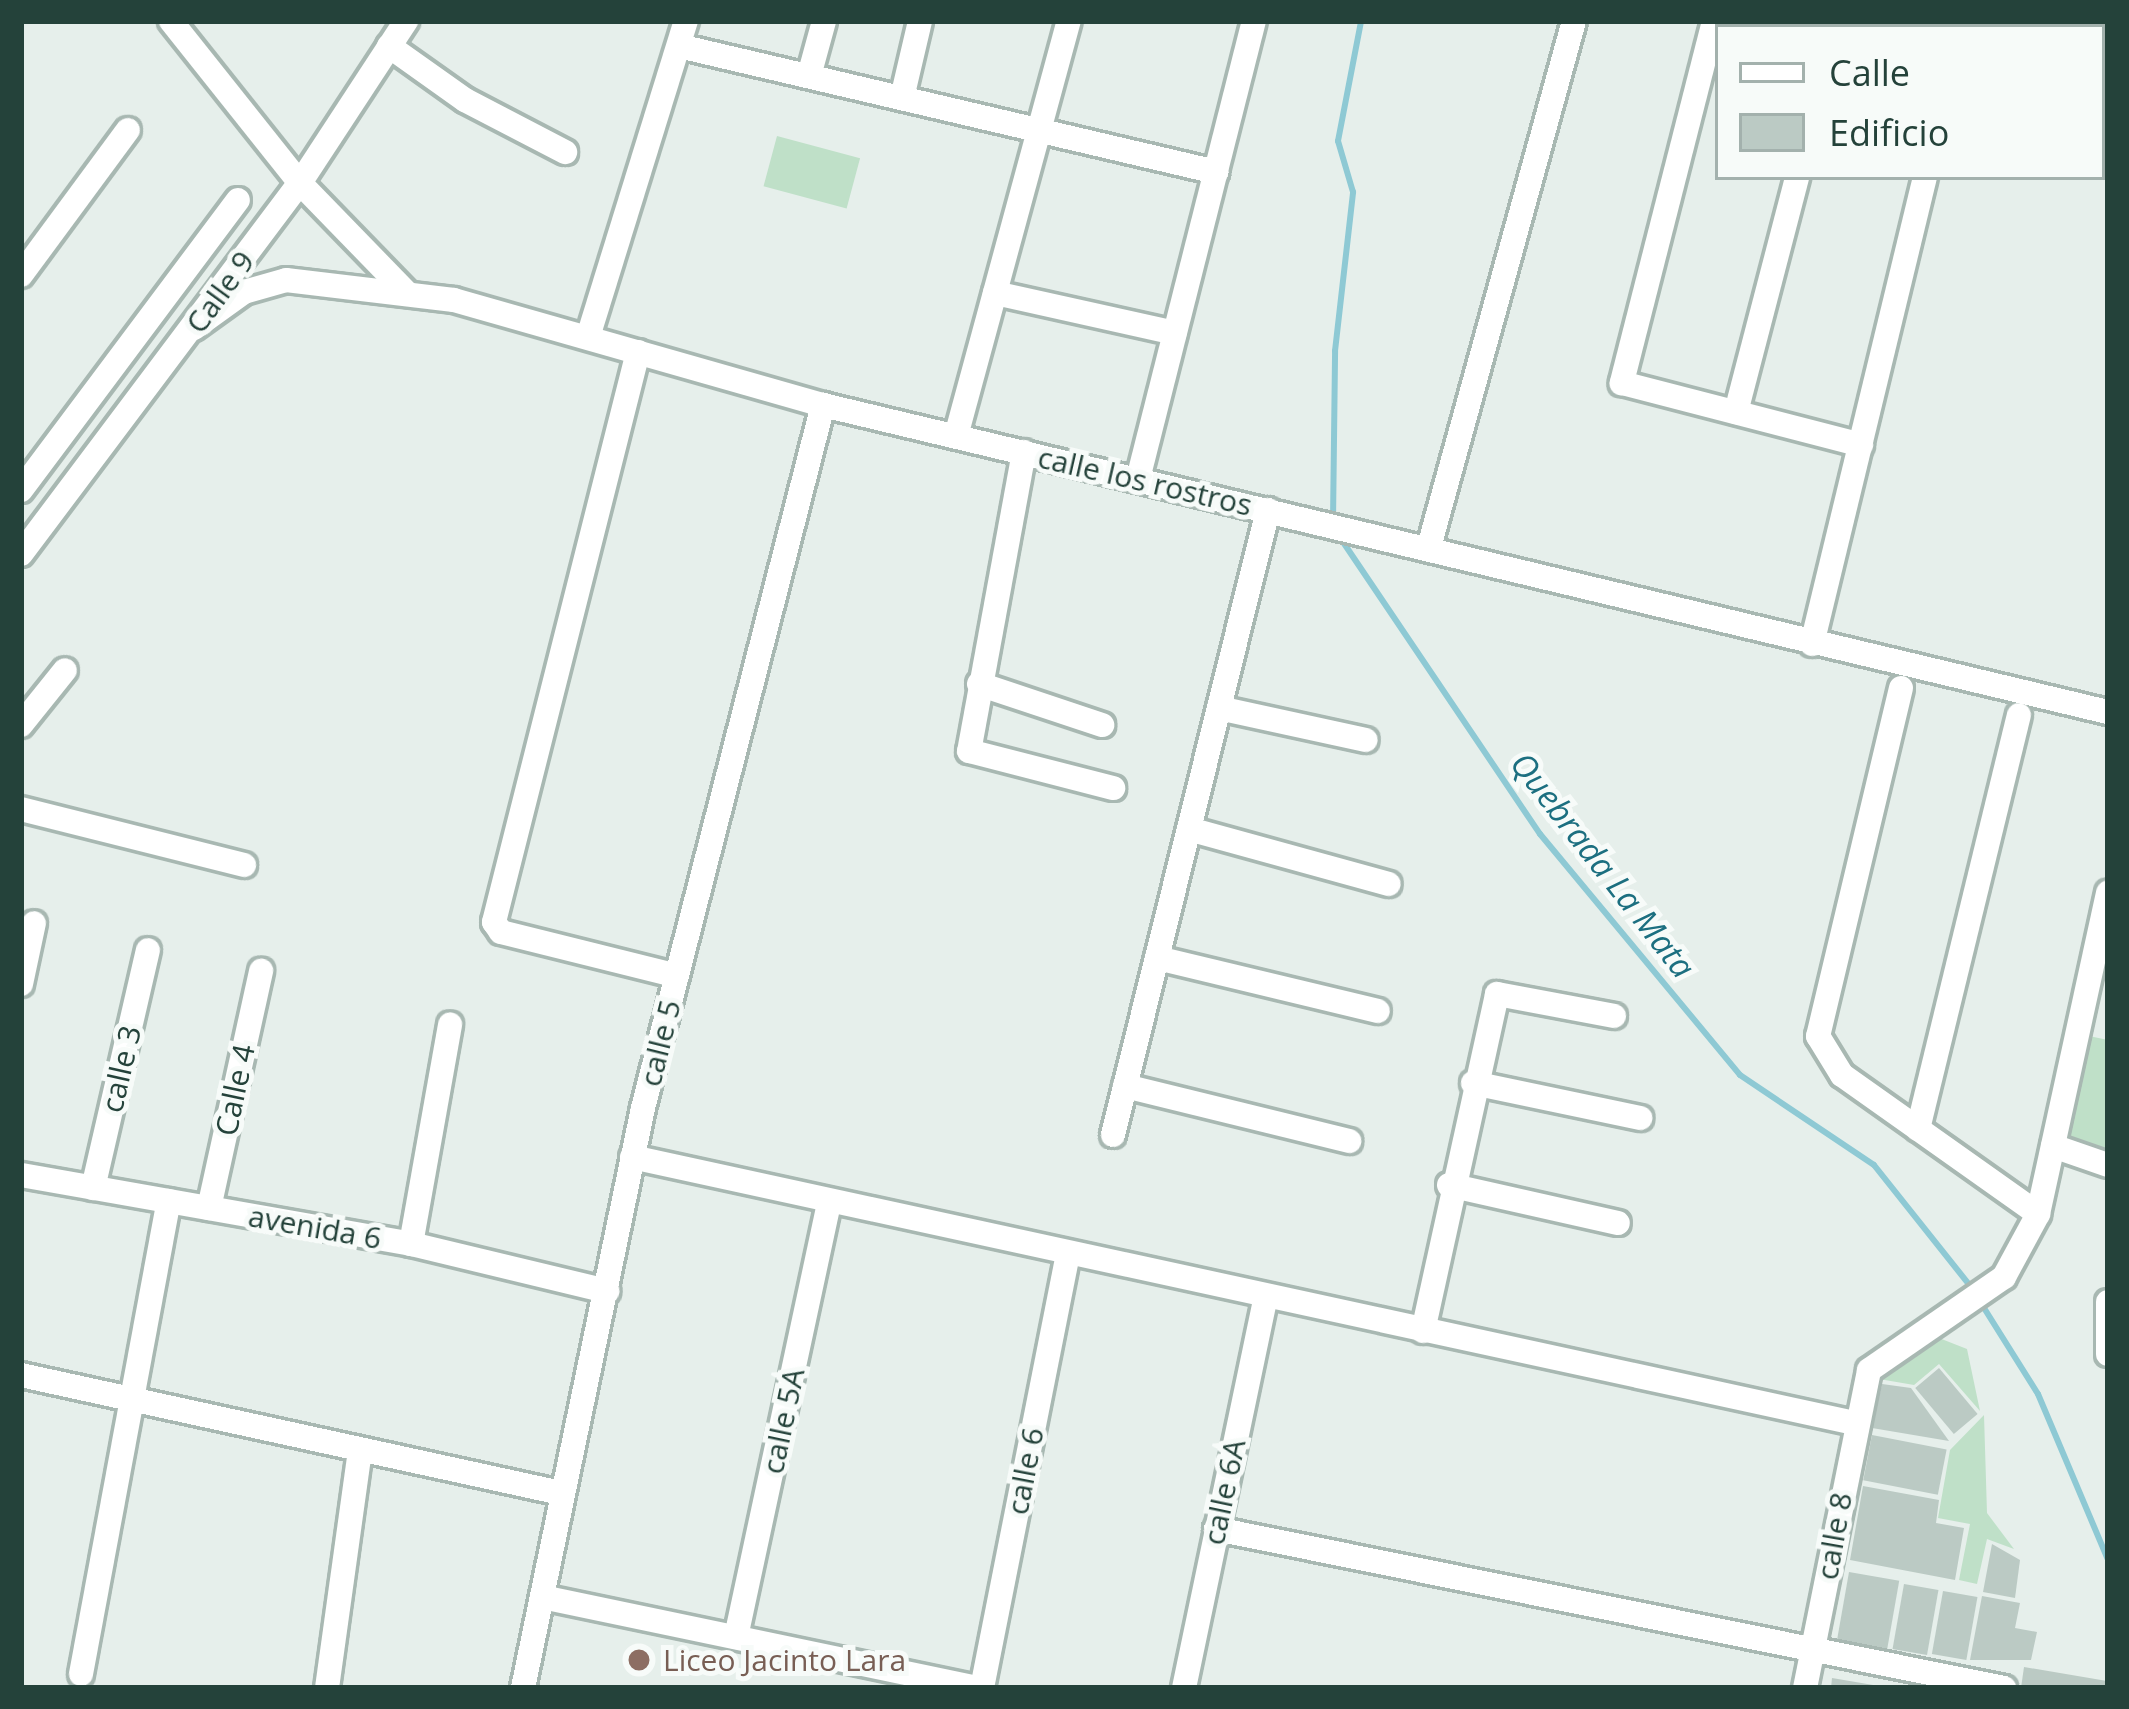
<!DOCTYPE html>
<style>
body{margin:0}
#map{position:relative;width:2129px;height:1709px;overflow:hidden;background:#e6efeb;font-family:"Open Sans",sans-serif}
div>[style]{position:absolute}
.green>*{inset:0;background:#bfe0c8;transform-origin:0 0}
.stream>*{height:6px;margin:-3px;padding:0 3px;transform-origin:3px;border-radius:3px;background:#8ec9d4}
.building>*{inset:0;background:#bbcac4;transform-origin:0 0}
.roads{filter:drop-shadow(3px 0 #a8b8b2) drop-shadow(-3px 0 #a8b8b2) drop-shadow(0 3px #a8b8b2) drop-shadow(0 -3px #a8b8b2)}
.minor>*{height:24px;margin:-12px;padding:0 12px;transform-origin:12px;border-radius:12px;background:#fff}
.dots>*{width:33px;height:33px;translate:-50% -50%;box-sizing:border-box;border:6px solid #f7fbf9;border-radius:50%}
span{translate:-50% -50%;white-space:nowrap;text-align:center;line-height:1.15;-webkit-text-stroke:10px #f7fbf9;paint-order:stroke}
.street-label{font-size:30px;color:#24423a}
.education-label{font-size:30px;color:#785e54}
.left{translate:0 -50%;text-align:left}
.water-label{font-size:33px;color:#1c6f80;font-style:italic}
.frame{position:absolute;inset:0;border:24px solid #24423a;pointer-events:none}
.legend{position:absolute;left:1715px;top:24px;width:390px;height:156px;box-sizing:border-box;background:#f7fbf9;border:3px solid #a3b1ad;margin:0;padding:15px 21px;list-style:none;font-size:36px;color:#24423a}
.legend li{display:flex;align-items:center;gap:24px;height:60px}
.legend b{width:60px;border:3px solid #a3b1ad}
</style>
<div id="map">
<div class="green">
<i style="left:777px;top:136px;width:86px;height:52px;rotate:15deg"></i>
<i style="clip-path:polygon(2089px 1036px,2108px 1040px,2108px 1149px,2066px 1139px)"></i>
<i style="clip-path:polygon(1939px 1338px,1967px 1349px,1980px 1411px,1939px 1364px,1914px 1385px,1879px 1379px)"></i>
<i style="clip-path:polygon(1984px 1415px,1987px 1513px,2014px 1549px,1987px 1539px,1977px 1584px,1959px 1580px,1970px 1524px,1938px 1518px,1950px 1450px)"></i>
</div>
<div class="stream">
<i style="left:1333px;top:522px;width:171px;rotate:-89.3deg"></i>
<i style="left:1335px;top:351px;width:160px;rotate:-83.5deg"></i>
<i style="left:1353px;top:192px;width:53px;rotate:-106.4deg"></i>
<i style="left:1338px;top:141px;width:122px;rotate:-79.1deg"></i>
<i style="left:1341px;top:539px;width:356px;rotate:56deg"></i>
<i style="left:1540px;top:834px;width:313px;rotate:50.3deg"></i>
<i style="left:1740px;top:1075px;width:161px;rotate:33.9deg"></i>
<i style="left:1874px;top:1165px;width:157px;rotate:51.5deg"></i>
<i style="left:1979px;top:1300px;width:111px;rotate:57.9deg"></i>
<i style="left:2038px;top:1394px;width:180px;rotate:67.1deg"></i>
</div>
<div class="building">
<i style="left:1939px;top:1368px;width:60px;height:31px;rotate:50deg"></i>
<i style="clip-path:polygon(1882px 1384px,1911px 1388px,1949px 1441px,1872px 1428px)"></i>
<i style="left:1872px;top:1435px;width:76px;height:46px;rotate:11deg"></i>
<i style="clip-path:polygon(1863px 1486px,1939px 1500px,1936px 1523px,1964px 1528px,1955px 1580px,1850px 1560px)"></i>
<i style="clip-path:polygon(1992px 1544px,2020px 1560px,2015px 1598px,1983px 1592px)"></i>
<i style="left:1849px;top:1572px;width:51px;height:70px;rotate:10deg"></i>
<i style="left:1904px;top:1584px;width:35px;height:66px;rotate:10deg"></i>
<i style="left:1943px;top:1591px;width:35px;height:64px;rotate:10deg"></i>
<i style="clip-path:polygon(1982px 1596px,2020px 1603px,2015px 1628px,2037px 1632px,2031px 1660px,1970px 1660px)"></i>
<i style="clip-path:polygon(2024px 1667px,2107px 1681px,2106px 1688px,2021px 1688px)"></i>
<i style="clip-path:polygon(1832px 1678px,1879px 1686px,1879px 1688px,1831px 1688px)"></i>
</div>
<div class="roads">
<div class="minor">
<i style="left:171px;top:21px;width:207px;rotate:51.5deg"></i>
<i style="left:300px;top:183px;width:153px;rotate:45.8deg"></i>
<i style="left:1714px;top:21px;width:374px;rotate:104.3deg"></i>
<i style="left:1622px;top:383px;width:247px;rotate:14.5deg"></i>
<i style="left:1835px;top:27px;width:6px;rotate:-72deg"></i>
<i style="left:1961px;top:27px;width:6px;rotate:-81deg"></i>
<i style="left:389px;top:46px;width:93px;rotate:35.4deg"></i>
<i style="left:465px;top:100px;width:113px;rotate:27.5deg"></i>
<i style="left:679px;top:46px;width:552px;rotate:13.2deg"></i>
<i style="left:809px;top:76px;width:57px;rotate:-74.7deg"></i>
<i style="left:902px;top:98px;width:79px;rotate:-76.8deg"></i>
<i style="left:21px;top:275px;width:180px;rotate:-53.6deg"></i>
<i style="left:995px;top:293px;width:184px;rotate:12.5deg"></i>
<i style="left:194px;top:328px;width:62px;rotate:-35.8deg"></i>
<i style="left:244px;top:292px;width:44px;rotate:-15.9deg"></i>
<i style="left:286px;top:280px;width:169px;rotate:6.8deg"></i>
<i style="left:454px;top:300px;width:384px;rotate:15.9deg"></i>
<i style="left:823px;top:405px;width:1321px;rotate:13.44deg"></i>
<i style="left:588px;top:337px;width:331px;rotate:-72.8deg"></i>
<i style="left:638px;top:352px;width:588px;rotate:104.18deg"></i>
<i style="left:494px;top:922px;width:12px;rotate:55deg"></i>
<i style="left:501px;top:932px;width:181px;rotate:14deg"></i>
<i style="left:1736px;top:412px;width:243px;rotate:-75.4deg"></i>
<i style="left:956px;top:436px;width:430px;rotate:-74.8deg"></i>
<i style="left:1024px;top:452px;width:304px;rotate:100.4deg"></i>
<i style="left:969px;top:751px;width:149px;rotate:14.4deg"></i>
<i style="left:1138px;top:479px;width:472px;rotate:-75.8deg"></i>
<i style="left:21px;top:490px;width:362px;rotate:-53.2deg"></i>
<i style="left:1429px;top:547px;width:546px;rotate:-74.59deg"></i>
<i style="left:21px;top:554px;width:464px;rotate:-53.1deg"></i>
<i style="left:300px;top:183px;width:194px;rotate:-56.8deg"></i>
<i style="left:1812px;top:644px;width:480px;rotate:-76.4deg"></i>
<i style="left:979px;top:684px;width:130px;rotate:18.4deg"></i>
<i style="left:1901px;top:688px;width:358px;rotate:103.4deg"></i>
<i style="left:1818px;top:1036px;width:46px;rotate:58.4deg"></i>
<i style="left:1842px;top:1075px;width:240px;rotate:35.3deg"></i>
<i style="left:1219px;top:708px;width:150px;rotate:12.3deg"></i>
<i style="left:21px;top:725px;width:70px;rotate:-51.3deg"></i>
<i style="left:21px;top:809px;width:230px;rotate:14.1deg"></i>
<i style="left:1189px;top:829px;width:207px;rotate:15.4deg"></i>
<i style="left:1157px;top:958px;width:227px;rotate:13.5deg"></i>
<i style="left:21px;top:984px;width:62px;rotate:-78deg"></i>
<i style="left:1473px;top:1083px;width:171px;rotate:11.8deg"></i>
<i style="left:1125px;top:1086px;width:231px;rotate:13.8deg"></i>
<i style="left:1918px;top:1129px;width:426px;rotate:-76.3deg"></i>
<i style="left:1113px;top:1135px;width:644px;rotate:-76.07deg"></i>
<i style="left:2053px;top:1146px;width:58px;rotate:19.1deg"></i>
<i style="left:632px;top:1157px;width:1251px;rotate:12.28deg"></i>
<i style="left:21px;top:1175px;width:396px;rotate:10deg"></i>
<i style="left:411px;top:1244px;width:202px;rotate:13.5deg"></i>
<i style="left:1449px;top:1185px;width:173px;rotate:12.7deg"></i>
<i style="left:93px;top:1188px;width:244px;rotate:-77deg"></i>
<i style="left:209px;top:1208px;width:243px;rotate:-77.6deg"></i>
<i style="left:411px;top:1244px;width:223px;rotate:-79.9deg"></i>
<i style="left:2108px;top:1302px;width:52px;rotate:90deg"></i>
<i style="left:1423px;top:1331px;width:345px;rotate:-77.6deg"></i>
<i style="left:1497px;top:994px;width:119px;rotate:10.6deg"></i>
<i style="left:21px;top:1375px;width:553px;rotate:12.33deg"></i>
<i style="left:1216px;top:1529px;width:804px;rotate:11.41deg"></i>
<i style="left:542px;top:1597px;width:445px;rotate:11.8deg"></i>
<i style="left:736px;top:1637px;width:442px;rotate:-77.9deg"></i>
<i style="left:81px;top:1674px;width:481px;rotate:-79.5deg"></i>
<i style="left:327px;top:1688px;width:239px;rotate:-82.1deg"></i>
<i style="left:523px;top:1688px;width:592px;rotate:-78.31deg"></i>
<i style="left:643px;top:1108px;width:726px;rotate:-75.64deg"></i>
<i style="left:982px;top:1688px;width:441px;rotate:-78.8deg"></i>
<i style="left:1184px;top:1688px;width:400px;rotate:-78.2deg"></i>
<i style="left:1805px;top:1688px;width:324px;rotate:-78.6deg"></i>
<i style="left:1869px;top:1370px;width:164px;rotate:-34.6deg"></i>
<i style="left:2004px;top:1277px;width:72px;rotate:-61.6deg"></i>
<i style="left:2038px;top:1214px;width:329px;rotate:-77.7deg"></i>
</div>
</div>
<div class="dots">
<i style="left:639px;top:1660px;background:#8d6e63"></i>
</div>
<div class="street-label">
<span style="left:220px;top:292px;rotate:-54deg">Calle 9</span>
<span style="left:1145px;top:481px;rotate:13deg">calle los rostros</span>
<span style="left:660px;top:1043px;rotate:-76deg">calle 5</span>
<span style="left:121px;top:1069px;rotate:-77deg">calle 3</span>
<span style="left:235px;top:1090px;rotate:-78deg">Calle 4</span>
<span style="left:315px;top:1227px;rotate:10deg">avenida 6</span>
<span style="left:783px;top:1421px;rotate:-78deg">calle 5A</span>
<span style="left:1025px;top:1471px;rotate:-79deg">calle 6</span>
<span style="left:1224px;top:1492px;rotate:-78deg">calle 6A</span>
<span style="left:1834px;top:1536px;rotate:-80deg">calle 8</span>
</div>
<div class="education-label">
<span class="left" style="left:663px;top:1660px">Liceo Jacinto Lara</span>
</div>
<div class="water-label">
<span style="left:1603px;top:865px;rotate:52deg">Quebrada La Mata</span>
</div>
<div class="frame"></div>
<ul class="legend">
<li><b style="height:15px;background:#fff"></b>Calle</li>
<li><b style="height:33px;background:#bbcac4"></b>Edificio</li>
</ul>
</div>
